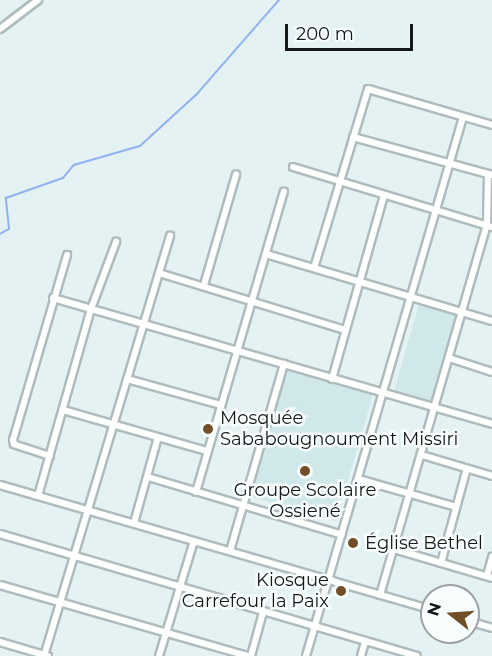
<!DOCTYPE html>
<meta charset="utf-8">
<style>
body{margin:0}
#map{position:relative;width:492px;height:656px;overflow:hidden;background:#e4f2f4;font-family:Montserrat,sans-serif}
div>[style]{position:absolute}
.built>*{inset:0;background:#d1e8eb;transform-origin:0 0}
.stream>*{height:1.5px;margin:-0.75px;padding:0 0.75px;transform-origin:0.75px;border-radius:0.75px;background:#91b1f0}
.roads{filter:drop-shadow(2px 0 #afbcbe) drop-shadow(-2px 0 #afbcbe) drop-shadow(0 2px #afbcbe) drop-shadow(0 -2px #afbcbe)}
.minor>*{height:6px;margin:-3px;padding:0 3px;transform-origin:3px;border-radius:3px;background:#fff}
.dots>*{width:16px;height:16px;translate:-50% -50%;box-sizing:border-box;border:3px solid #f8fdfe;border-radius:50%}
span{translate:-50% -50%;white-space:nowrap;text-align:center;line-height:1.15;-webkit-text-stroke:5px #f8fdfe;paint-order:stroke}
.poi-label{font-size:18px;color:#141819}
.left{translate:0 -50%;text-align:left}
.right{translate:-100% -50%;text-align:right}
.north{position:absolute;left:420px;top:584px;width:60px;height:60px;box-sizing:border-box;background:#f8fdfe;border:2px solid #9da1a2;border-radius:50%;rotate:287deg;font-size:16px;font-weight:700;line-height:24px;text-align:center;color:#141819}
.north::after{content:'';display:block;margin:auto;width:21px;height:27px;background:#724f27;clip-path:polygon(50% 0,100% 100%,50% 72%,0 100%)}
.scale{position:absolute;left:285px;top:24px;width:128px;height:27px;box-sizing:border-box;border:3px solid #141819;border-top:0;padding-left:8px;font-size:18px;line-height:21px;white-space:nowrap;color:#141819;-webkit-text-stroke:4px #f8fdfe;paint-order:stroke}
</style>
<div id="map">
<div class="built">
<i style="left:419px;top:304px;width:40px;height:90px;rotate:16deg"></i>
<i style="left:287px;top:371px;width:89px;height:131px;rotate:16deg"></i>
</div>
<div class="stream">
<i style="left:0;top:234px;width:10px;rotate:-29deg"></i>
<i style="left:9px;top:229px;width:31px;rotate:-96deg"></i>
<i style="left:6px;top:198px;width:60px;rotate:-19.3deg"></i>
<i style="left:63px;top:178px;width:17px;rotate:-50deg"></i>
<i style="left:74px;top:165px;width:69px;rotate:-16.1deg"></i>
<i style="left:140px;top:146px;width:77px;rotate:-42.4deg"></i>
<i style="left:197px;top:94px;width:125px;rotate:-48.9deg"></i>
</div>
<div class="roads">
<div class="minor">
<i style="left:0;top:29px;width:48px;rotate:-37.3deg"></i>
<i style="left:353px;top:137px;width:144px;rotate:15.3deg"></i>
<i style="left:293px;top:167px;width:208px;rotate:16.8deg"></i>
<i style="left:266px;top:254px;width:236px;rotate:16.5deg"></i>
<i style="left:314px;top:268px;width:187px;rotate:-73.2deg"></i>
<i style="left:368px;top:89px;width:129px;rotate:16.2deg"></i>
<i style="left:159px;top:273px;width:195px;rotate:17deg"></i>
<i style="left:204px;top:285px;width:115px;rotate:-73.8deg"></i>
<i style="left:53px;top:298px;width:457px;rotate:16deg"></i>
<i style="left:449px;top:358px;width:45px;rotate:18deg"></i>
<i style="left:127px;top:379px;width:98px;rotate:15.5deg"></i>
<i style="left:332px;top:379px;width:191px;rotate:-74.2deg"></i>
<i style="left:63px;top:410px;width:150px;rotate:15.9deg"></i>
<i style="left:422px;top:455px;width:73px;rotate:16.7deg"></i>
<i style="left:50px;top:456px;width:38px;rotate:-162deg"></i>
<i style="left:14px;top:444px;width:4px;rotate:-104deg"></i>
<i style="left:13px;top:440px;width:193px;rotate:-73.7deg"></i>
<i style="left:148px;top:477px;width:202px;rotate:16.6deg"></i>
<i style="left:358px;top:479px;width:102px;rotate:15.9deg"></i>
<i style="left:0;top:485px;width:450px;rotate:16.1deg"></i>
<i style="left:196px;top:492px;width:313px;rotate:-73.7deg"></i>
<i style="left:38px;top:496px;width:194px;rotate:-74.2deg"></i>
<i style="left:91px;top:309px;width:72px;rotate:-69.5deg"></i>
<i style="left:134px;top:523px;width:89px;rotate:-74.4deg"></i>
<i style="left:0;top:534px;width:434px;rotate:16.3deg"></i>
<i style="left:394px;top:549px;width:102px;rotate:16.5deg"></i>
<i style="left:230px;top:551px;width:195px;rotate:-73.9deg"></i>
<i style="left:441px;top:563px;width:98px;rotate:-74.7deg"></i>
<i style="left:487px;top:576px;width:20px;rotate:-75deg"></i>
<i style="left:0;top:585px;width:258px;rotate:16deg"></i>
<i style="left:380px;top:595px;width:385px;rotate:-73.9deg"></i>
<i style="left:487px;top:225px;width:51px;rotate:-88.9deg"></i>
<i style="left:468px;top:621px;width:25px;rotate:16deg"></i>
<i style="left:0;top:642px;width:50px;rotate:16.3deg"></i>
<i style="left:44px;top:656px;width:439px;rotate:-73.3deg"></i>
<i style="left:159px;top:656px;width:120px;rotate:-73.1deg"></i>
<i style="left:251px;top:656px;width:46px;rotate:-74.7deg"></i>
<i style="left:306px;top:656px;width:561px;rotate:-73.76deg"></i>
<i style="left:361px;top:656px;width:15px;rotate:-74deg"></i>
</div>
</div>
<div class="dots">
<i style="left:208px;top:429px;background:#724f27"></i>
<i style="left:305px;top:471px;background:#724f27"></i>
<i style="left:353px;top:543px;background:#724f27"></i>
<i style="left:341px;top:591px;background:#724f27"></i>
</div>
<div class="poi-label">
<span class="left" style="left:220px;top:429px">Mosquée<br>Sababougnoument Missiri</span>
<span style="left:305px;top:501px">Groupe Scolaire<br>Ossiené</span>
<span class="left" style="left:365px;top:543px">Église Bethel</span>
<span class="right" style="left:329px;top:591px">Kiosque<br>Carrefour la Paix</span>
</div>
<div class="north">N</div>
<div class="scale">200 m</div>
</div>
